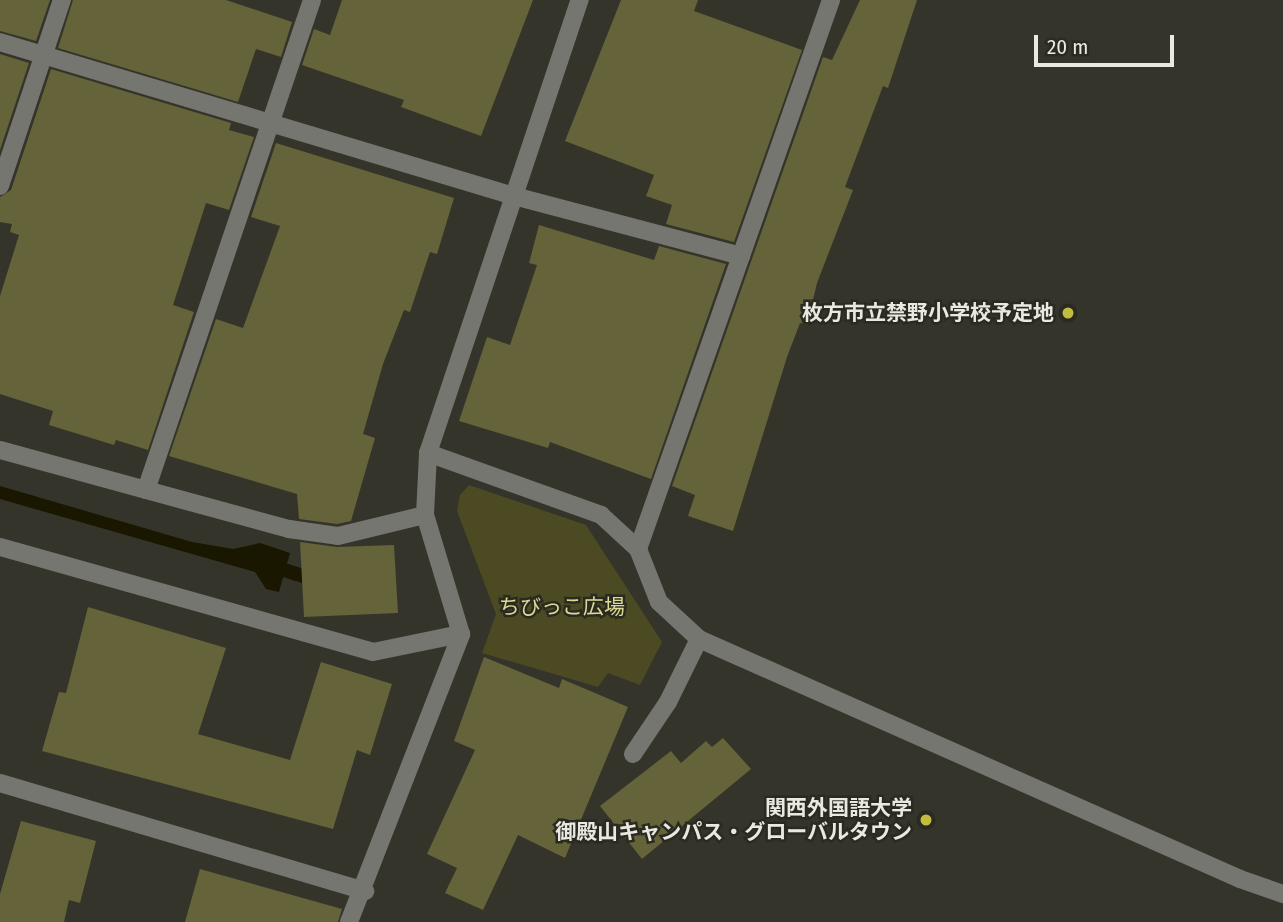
<!DOCTYPE html>
<meta charset="utf-8">
<style>
body{margin:0}
#map{position:relative;width:1283px;height:922px;overflow:hidden;background:#34342a;font-family:"Fira Sans Condensed","Noto Sans JP",sans-serif}
div>[style]{position:absolute}
.green>*{inset:0;background:#4c4a22}
.water>*{inset:0;background:#191700}
.stream>*{height:14px;margin:-7px;padding:0 7px;transform-origin:7px;border-radius:7px;background:#191700}
.building>*{inset:0;background:#646339}
.minor>*{height:18px;margin:-9px;padding:0 9px;transform-origin:9px;border-radius:9px;background:#767671}
.dots>*{width:19px;height:19px;translate:-50% -50%;box-sizing:border-box;border:4px solid #2a2a20;border-radius:50%}
span{translate:-50% -50%;white-space:nowrap;text-align:center;line-height:1.15;-webkit-text-stroke:5px #2a2a20;paint-order:stroke}
.poi-label{font-size:21px;color:#e9e9e2;font-weight:700}
.right{translate:-100% -50%;text-align:right}
.park-label{font-size:21px;color:#dcda94}
.scale{position:absolute;left:1034px;top:35px;width:140px;height:32px;box-sizing:border-box;border:4px solid #e9e9e2;border-top:0;padding-left:9px;font-size:21px;line-height:24px;white-space:nowrap;color:#e9e9e2;-webkit-text-stroke:5px #2a2a20;paint-order:stroke}
</style>
<div id="map">
<div class="green">
<i style="clip-path:polygon(469px 485px,586px 525px,662px 642px,640px 685px,608px 673px,598px 687px,482px 653px,496px 614px,457px 511px,460px 495px)"></i>
</div>
<div class="water">
<i style="clip-path:polygon(0 486px,192px 542px,233px 549px,260px 543px,290px 553px,279px 592px,266px 589px,255px 572px,0 499px)"></i>
</div>
<div class="stream">
<i style="left:268px;top:565px;width:53px;rotate:17.4deg"></i>
</div>
<div class="building">
<i style="clip-path:polygon(0 0,50px 0,36px 41px,0 31px)"></i>
<i style="clip-path:polygon(73px 0,226px 0,292px 22px,281px 57px,256px 49px,238px 102px,58px 48px)"></i>
<i style="clip-path:polygon(342px 0,533px 0,481px 136px,401px 107px,404px 100px,302px 65px,314px 29px,330px 35px)"></i>
<i style="clip-path:polygon(621px 0,698px 0,694px 11px,802px 50px,734px 242px,666px 224px,672px 205px,646px 196px,654px 175px,565px 141px)"></i>
<i style="clip-path:polygon(860px 0,917px 0,888px 88px,883px 86px,845px 187px,853px 190px,817px 283px,807px 325px,800px 323px,787px 357px,733px 531px,688px 516px,695px 495px,672px 486px,823px 57px,832px 60px)"></i>
<i style="clip-path:polygon(0 54px,29px 63px,0 150px)"></i>
<i style="clip-path:polygon(51px 69px,231px 123px,229px 130px,254px 137px,229px 210px,206px 203px,173px 305px,194px 312px,148px 450px,116px 440px,114px 445px,49px 425px,53px 411px,0 394px,0 296px,19px 235px,10px 232px,12px 224px,0 222px,0 197px,11px 190px)"></i>
<i style="clip-path:polygon(276px 143px,454px 198px,437px 254px,430px 252px,410px 312px,404px 310px,383px 364px,363px 434px,375px 438px,351px 521px,337px 524px,299px 519px,297px 494px,169px 456px,216px 319px,243px 328px,280px 226px,251px 217px)"></i>
<i style="clip-path:polygon(539px 225px,654px 260px,659px 246px,726px 264px,651px 479px,550px 442px,548px 448px,459px 421px,487px 337px,510px 345px,537px 265px,529px 263px)"></i>
<i style="clip-path:polygon(300px 542px,337px 547px,394px 545px,398px 613px,304px 617px)"></i>
<i style="clip-path:polygon(88px 607px,226px 648px,198px 734px,290px 760px,321px 662px,392px 684px,370px 755px,357px 750px,333px 829px,42px 751px,59px 692px,66px 693px)"></i>
<i style="clip-path:polygon(484px 657px,559px 688px,562px 679px,628px 707px,565px 858px,518px 835px,483px 910px,445px 893px,457px 868px,427px 854px,475px 750px,454px 741px)"></i>
<i style="clip-path:polygon(723px 738px,751px 769px,642px 859px,600px 806px,671px 751px,681px 763px,706px 741px,712px 747px)"></i>
<i style="clip-path:polygon(21px 821px,96px 841px,80px 903px,69px 900px,64px 922px,0 922px,0 894px)"></i>
<i style="clip-path:polygon(200px 869px,342px 909px,338px 922px,185px 922px)"></i>
</div>
<div class="minor">
<i style="left:0;top:42px;width:537px;rotate:16.68deg"></i>
<i style="left:514px;top:196px;width:235px;rotate:14.8deg"></i>
<i style="left:0;top:186px;width:196px;rotate:-71.6deg"></i>
<i style="left:0;top:450px;width:300px;rotate:15.3deg"></i>
<i style="left:289px;top:529px;width:49px;rotate:8.1deg"></i>
<i style="left:338px;top:536px;width:89px;rotate:-13.6deg"></i>
<i style="left:428px;top:453px;width:184px;rotate:19.7deg"></i>
<i style="left:601px;top:515px;width:50px;rotate:42.6deg"></i>
<i style="left:638px;top:549px;width:57px;rotate:68.4deg"></i>
<i style="left:659px;top:602px;width:54px;rotate:42.8deg"></i>
<i style="left:699px;top:639px;width:592px;rotate:23.92deg"></i>
<i style="left:1240px;top:879px;width:46px;rotate:19.2deg"></i>
<i style="left:146px;top:490px;width:517px;rotate:-71.28deg"></i>
<i style="left:0;top:547px;width:387px;rotate:15.7deg"></i>
<i style="left:373px;top:652px;width:90px;rotate:-11.6deg"></i>
<i style="left:638px;top:549px;width:582px;rotate:-70.63deg"></i>
<i style="left:633px;top:754px;width:63px;rotate:-56.1deg"></i>
<i style="left:668px;top:702px;width:70px;rotate:-63.8deg"></i>
<i style="left:0;top:783px;width:381px;rotate:16.5deg"></i>
<i style="left:349px;top:922px;width:309px;rotate:-68.7deg"></i>
<i style="left:461px;top:634px;width:124px;rotate:-106.8deg"></i>
<i style="left:425px;top:515px;width:62px;rotate:-87.2deg"></i>
<i style="left:428px;top:453px;width:478px;rotate:-71.5deg"></i>
</div>
<div class="dots">
<i style="left:1068px;top:313px;background:#c3bd3f"></i>
<i style="left:926px;top:820px;background:#c3bd3f"></i>
</div>
<div class="poi-label">
<span class="right" style="left:1054px;top:313px">枚方市立禁野小学校予定地</span>
<span class="right" style="left:912px;top:820px">関西外国語大学<br>御殿山キャンパス・グローバルタウン</span>
</div>
<div class="park-label">
<span style="left:562px;top:607px">ちびっこ広場</span>
</div>
<div class="scale">20 m</div>
</div>
